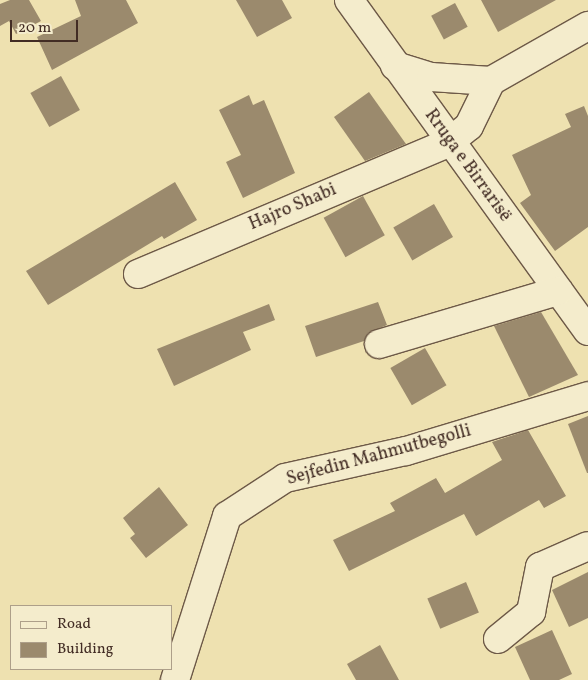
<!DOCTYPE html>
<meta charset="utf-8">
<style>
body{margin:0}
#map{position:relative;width:588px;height:680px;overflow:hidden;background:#eee1b0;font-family:Vollkorn,serif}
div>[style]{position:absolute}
.building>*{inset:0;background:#9b8a6d;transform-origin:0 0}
.roads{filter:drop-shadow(1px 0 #6d5947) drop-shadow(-1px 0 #6d5947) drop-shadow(0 1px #6d5947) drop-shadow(0 -1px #6d5947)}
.minor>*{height:28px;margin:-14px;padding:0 14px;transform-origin:14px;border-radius:14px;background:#f4eccc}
span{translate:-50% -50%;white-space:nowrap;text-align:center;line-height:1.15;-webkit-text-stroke:4.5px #f4eccc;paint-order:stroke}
.street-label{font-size:18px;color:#422c24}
.legend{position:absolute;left:10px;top:605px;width:162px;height:65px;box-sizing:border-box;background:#f4eccc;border:1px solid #ad9f89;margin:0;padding:6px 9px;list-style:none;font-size:15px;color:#422c24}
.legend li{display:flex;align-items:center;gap:10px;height:25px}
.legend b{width:25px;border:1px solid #ad9f89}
.scale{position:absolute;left:10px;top:20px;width:68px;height:22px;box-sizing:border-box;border:2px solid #422c24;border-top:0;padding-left:6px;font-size:15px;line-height:18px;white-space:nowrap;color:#422c24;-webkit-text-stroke:4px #f4eccc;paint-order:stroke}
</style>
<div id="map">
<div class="building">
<i style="clip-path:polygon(10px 0,29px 0,41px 21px,16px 34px,9px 21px,0 26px,0 4px)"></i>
<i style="clip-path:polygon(75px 0,126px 0,138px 23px,52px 70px,37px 37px,81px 16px)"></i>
<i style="clip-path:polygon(236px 0,282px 0,292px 18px,257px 37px)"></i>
<i style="clip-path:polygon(481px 0,556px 0,498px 32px)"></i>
<i style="left:455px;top:3px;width:27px;height:27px;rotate:62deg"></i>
<i style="left:61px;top:76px;width:39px;height:35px;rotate:61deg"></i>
<i style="clip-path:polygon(369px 92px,406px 144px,365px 161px,334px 117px)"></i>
<i style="clip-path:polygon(249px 95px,253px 105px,264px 100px,295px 173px,243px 198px,226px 162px,241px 155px,219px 110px)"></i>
<i style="clip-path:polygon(584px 106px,588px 116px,588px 227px,555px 251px,520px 203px,531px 195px,512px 155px,571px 127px,565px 114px)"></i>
<i style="clip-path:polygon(175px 182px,197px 220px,164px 239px,162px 236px,48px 305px,26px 271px)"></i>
<i style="left:363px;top:196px;width:45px;height:45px;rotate:61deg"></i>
<i style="left:434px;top:204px;width:38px;height:47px;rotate:60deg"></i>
<i style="clip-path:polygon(378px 302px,387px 325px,368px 333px,364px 341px,316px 357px,305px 326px)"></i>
<i style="clip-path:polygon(269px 304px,275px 320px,243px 332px,251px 350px,174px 386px,157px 349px)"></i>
<i style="clip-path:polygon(541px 312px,578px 375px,529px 397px,494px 326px)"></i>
<i style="left:425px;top:348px;width:43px;height:40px;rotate:60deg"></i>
<i style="clip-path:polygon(588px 416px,588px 473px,587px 473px,568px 424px)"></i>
<i style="clip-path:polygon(528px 430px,566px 496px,544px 508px,539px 500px,476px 536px,464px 514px,349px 571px,333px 540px,395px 511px,390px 503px,436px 478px,445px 493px,502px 460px,492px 442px)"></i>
<i style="clip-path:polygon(159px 487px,188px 525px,146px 558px,130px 538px,135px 534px,123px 518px)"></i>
<i style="clip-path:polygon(588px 572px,588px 618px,569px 627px,552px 590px)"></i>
<i style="left:466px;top:582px;width:33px;height:42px;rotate:67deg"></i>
<i style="clip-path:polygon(552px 630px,572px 674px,559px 680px,530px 680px,515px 647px)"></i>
<i style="clip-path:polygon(380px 645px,399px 680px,356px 680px,347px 664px)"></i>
</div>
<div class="roads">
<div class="minor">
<i style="left:349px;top:0;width:408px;rotate:54.2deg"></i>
<i style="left:395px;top:66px;width:38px;rotate:17deg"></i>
<i style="left:431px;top:77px;width:60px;rotate:3.8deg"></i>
<i style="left:138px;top:274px;width:337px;rotate:-22.9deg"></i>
<i style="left:448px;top:143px;width:27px;rotate:-39deg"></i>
<i style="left:469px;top:126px;width:50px;rotate:-63.9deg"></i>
<i style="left:491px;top:81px;width:112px;rotate:-29.6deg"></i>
<i style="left:379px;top:344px;width:187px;rotate:-16.5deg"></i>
<i style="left:498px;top:639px;width:43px;rotate:-39.3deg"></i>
<i style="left:531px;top:612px;width:46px;rotate:-78.7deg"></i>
<i style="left:540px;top:567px;width:52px;rotate:-23.6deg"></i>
<i style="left:175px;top:680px;width:172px;rotate:-72.4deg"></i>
<i style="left:227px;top:516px;width:69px;rotate:-33.2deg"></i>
<i style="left:285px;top:478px;width:124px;rotate:-12.6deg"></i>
<i style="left:406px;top:451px;width:190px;rotate:-16.8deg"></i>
</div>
</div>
<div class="street-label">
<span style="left:467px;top:166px;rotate:54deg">Rruga e Birrarisë</span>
<span style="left:293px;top:208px;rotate:-23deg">Hajro Shabi</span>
<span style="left:379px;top:456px;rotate:-15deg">Sejfedin Mahmutbegolli</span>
</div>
<ul class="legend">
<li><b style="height:6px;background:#f4eccc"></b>Road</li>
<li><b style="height:14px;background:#9b8a6d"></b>Building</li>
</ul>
<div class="scale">20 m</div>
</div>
